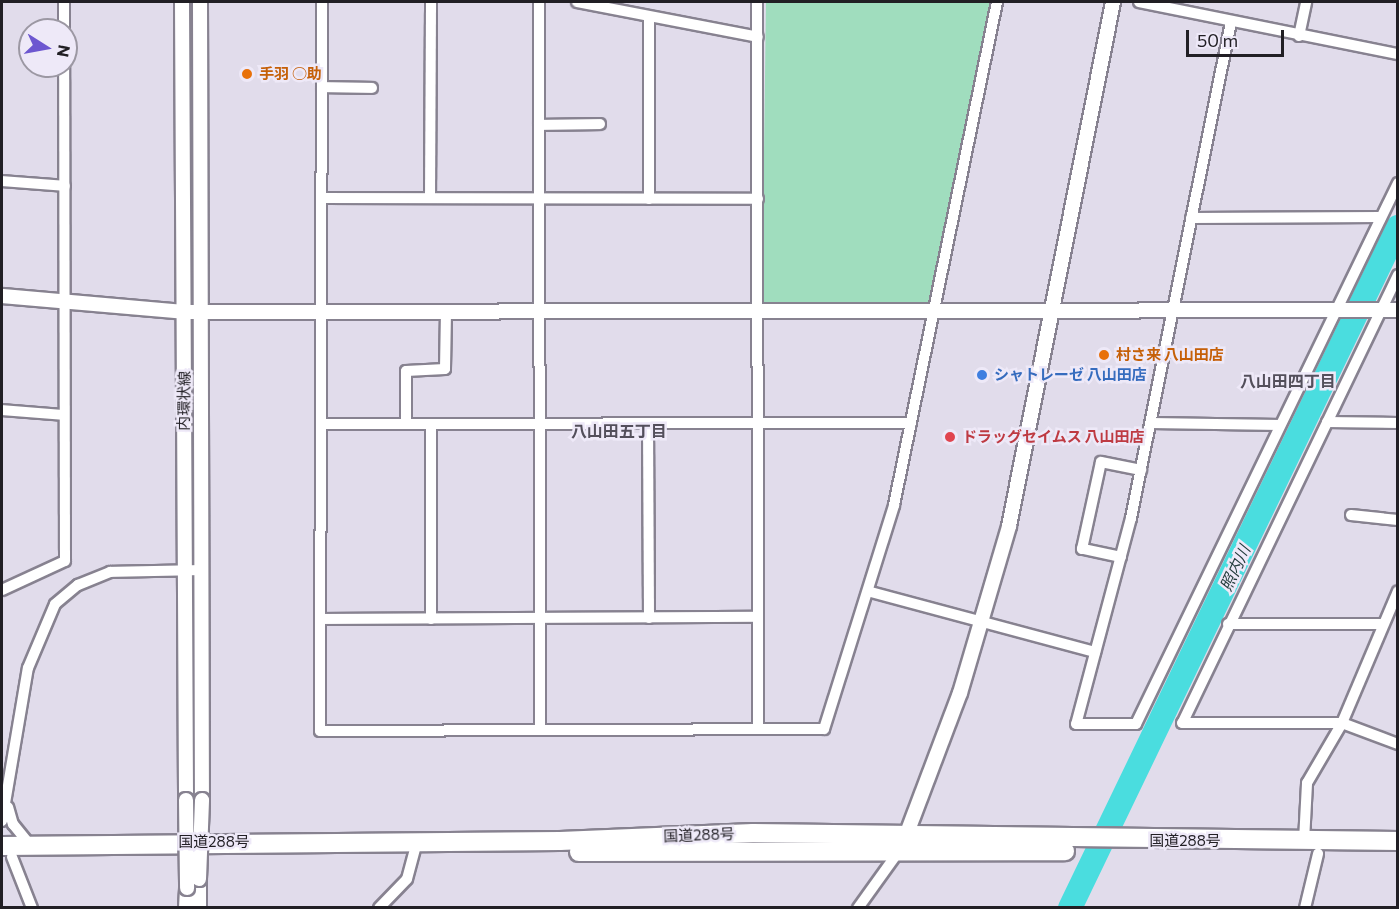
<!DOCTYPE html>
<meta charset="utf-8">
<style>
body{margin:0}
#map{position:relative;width:1399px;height:909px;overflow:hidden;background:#e1dceb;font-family:Commissioner,"Noto Sans JP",sans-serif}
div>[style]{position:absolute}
.green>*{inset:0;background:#a0ddbe}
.river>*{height:24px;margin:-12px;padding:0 12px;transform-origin:12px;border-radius:12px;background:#4adddf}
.roads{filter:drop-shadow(2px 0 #878290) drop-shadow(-2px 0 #878290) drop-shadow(0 2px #878290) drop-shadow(0 -2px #878290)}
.minor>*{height:10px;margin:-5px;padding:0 5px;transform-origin:5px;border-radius:5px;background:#fff}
.tertiary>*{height:14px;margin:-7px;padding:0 7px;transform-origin:7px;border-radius:7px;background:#fff}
.trunk>*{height:18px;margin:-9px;padding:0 9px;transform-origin:9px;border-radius:9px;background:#fff}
.bridges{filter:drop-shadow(2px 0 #878290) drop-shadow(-2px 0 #878290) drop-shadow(0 2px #878290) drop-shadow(0 -2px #878290)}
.tertiary-bridge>*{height:14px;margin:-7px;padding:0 7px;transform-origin:7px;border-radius:7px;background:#fff}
.dots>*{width:16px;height:16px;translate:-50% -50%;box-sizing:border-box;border:3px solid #eee9f8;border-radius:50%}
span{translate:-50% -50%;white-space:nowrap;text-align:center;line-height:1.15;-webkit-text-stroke:5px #eee9f8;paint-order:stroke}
.food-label{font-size:15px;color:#c56008;font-weight:700}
.left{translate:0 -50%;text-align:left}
.shop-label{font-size:15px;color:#366cbe;font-weight:700}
.street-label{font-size:15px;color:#211f24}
.health-label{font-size:15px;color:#be3a42;font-weight:700}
.neighbourhood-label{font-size:16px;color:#534f5b;font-weight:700}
.water-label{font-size:16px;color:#253e3e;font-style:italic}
.frame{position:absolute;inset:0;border:3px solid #211f24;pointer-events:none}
.north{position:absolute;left:18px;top:18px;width:60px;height:60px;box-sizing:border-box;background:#eee9f8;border:2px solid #9c98a3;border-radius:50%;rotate:101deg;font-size:16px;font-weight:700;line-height:24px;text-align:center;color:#211f24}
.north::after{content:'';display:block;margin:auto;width:21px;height:27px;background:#6d57d0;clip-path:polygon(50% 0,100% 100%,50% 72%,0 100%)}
.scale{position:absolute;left:1186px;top:30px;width:98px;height:27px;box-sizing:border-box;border:3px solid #211f24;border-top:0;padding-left:8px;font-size:18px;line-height:21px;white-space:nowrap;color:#211f24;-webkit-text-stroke:4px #eee9f8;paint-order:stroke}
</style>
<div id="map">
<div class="green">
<i style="clip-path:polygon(766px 2px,990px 2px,930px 302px,762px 305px)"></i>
</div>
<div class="river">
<i style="left:1070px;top:908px;width:756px;rotate:-64.28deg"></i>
</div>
<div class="roads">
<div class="minor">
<i style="left:64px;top:2px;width:28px;rotate:90deg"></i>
<i style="left:322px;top:2px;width:729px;rotate:90.16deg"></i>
<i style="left:320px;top:731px;width:504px;rotate:-0.23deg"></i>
<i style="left:824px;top:729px;width:235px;rotate:-72.6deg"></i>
<i style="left:894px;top:505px;width:513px;rotate:-78.43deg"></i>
<i style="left:539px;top:2px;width:726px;rotate:89.92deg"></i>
<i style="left:577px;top:2px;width:184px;rotate:10.9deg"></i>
<i style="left:757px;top:2px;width:725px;rotate:89.92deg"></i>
<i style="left:1139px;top:2px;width:264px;rotate:11.4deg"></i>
<i style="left:649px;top:17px;width:182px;rotate:90deg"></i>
<i style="left:1231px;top:22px;width:506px;rotate:101.4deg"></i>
<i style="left:1131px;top:518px;width:213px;rotate:104.9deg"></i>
<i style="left:1076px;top:724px;width:60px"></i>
<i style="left:1136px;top:724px;width:601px;rotate:-64.16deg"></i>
<i style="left:1299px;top:36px;width:35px;rotate:-78deg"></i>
<i style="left:322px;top:87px;width:50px;rotate:1.1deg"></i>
<i style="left:539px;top:125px;width:61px;rotate:-0.9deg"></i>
<i style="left:2px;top:181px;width:63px;rotate:4.5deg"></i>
<i style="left:323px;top:198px;width:435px;rotate:0.1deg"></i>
<i style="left:430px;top:198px;width:196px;rotate:-89.7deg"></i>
<i style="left:1191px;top:218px;width:190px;rotate:-0.3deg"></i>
<i style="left:1398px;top:275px;width:497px;rotate:115.7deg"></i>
<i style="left:1182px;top:723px;width:160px"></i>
<i style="left:1342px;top:723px;width:60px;rotate:20.6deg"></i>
<i style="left:2px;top:410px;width:62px;rotate:4.6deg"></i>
<i style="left:1327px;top:422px;width:71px;rotate:0.8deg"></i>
<i style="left:1151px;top:423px;width:129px;rotate:0.9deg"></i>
<i style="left:321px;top:424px;width:590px;rotate:-0.1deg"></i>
<i style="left:406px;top:424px;width:53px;rotate:-90deg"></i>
<i style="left:406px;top:371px;width:39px;rotate:-3deg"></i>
<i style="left:445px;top:369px;width:55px;rotate:-89deg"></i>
<i style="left:648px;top:424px;width:194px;rotate:89.7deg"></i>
<i style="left:1351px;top:515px;width:47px;rotate:6.1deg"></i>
<i style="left:1121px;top:557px;width:40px;rotate:-168deg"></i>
<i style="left:1082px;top:549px;width:89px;rotate:-77.7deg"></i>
<i style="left:1101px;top:462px;width:41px;rotate:11.3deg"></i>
<i style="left:2px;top:590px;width:69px;rotate:-24.7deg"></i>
<i style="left:65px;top:561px;width:495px;rotate:-90.1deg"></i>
<i style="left:871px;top:592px;width:232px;rotate:15deg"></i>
<i style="left:322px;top:619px;width:436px;rotate:-0.3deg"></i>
<i style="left:431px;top:619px;width:195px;rotate:-90deg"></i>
<i style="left:1228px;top:624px;width:152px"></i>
<i style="left:8px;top:807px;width:18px;rotate:74deg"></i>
<i style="left:13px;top:824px;width:27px;rotate:51deg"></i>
<i style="left:2px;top:821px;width:155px;rotate:-80.4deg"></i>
<i style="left:28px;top:668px;width:69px;rotate:-67.1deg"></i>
<i style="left:55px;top:604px;width:30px;rotate:-40deg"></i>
<i style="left:78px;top:585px;width:35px;rotate:-22deg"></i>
<i style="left:110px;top:572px;width:88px;rotate:-1.3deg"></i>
<i style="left:1304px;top:841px;width:58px;rotate:-87deg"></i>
<i style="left:1307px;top:783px;width:69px;rotate:-59.7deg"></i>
<i style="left:1342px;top:723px;width:143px;rotate:-67deg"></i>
<i style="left:12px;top:857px;width:55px;rotate:68.6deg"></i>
<i style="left:379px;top:908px;width:40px;rotate:-46deg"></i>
<i style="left:407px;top:879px;width:39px;rotate:-75deg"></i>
<i style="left:858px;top:908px;width:70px;rotate:-54.3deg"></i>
<i style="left:1305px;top:908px;width:56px;rotate:-76.5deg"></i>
</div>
<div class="tertiary">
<i style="left:182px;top:2px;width:798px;rotate:89.71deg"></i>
<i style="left:200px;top:2px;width:798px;rotate:89.86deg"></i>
<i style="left:2px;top:296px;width:184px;rotate:5deg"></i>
<i style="left:185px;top:312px;width:1213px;rotate:-0.09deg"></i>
<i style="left:904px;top:841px;width:158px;rotate:-69.3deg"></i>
<i style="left:960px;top:693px;width:174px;rotate:-73.6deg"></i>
<i style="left:1009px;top:526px;width:534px;rotate:-78.77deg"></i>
<i style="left:199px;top:879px;width:29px;rotate:90deg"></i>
<i style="left:186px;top:908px;width:20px;rotate:-87deg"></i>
</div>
<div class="trunk">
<i style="left:2px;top:846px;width:558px;rotate:-0.51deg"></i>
<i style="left:560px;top:841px;width:193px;rotate:-2.4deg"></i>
<i style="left:753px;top:833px;width:645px;rotate:0.71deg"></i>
<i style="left:579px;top:852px;width:486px;rotate:-0.1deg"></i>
</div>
</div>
<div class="bridges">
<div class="tertiary-bridge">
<i style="left:186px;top:800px;width:88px;rotate:89.3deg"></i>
<i style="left:199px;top:879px;width:79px;rotate:-87.8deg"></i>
</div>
</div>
<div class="dots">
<i style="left:247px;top:74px;background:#e8710a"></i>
<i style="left:1104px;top:355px;background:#e8710a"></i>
<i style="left:982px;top:375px;background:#3f7fe0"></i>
<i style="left:950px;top:437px;background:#e0444e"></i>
</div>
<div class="food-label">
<span class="left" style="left:259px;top:74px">手羽 ○助</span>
<span class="left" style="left:1116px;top:355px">村さ来 八山田店</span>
</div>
<div class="shop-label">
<span class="left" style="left:994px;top:375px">シャトレーゼ 八山田店</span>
</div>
<div class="street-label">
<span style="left:184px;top:401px;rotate:-89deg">内環状線</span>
<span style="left:699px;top:835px;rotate:-2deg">国道288号</span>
<span style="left:1185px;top:841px">国道288号</span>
<span style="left:214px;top:842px">国道288号</span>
</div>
<div class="health-label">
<span class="left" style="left:962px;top:437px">ドラッグセイムス 八山田店</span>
</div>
<div class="neighbourhood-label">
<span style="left:1288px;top:381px">八山田四丁目</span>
<span style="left:619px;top:431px">八山田五丁目</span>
</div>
<div class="water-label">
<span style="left:1235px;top:568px;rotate:-65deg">照内川</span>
</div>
<div class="frame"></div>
<div class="north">N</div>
<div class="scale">50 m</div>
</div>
